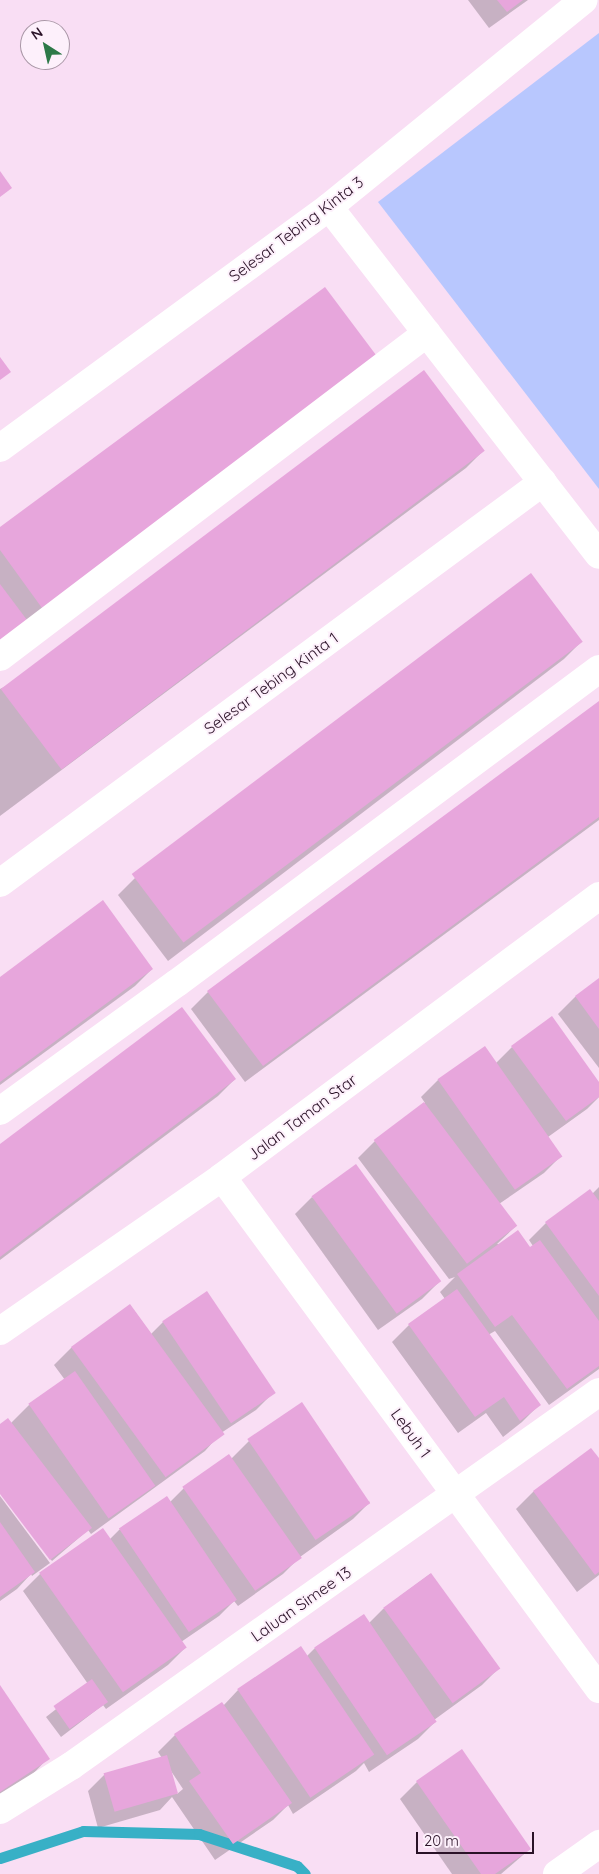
<!DOCTYPE html>
<style>
body{margin:0}
#map{position:relative;width:599px;height:1874px;overflow:hidden;background:#f9def4;font-family:Quicksand,sans-serif}
div>[style]{position:absolute}
.green>*{inset:0;background:#b8c7fe}
.shadow>*{inset:0;background:#0003}
.stream>*{height:11px;margin:-5.5px;padding:0 5.5px;transform-origin:5.5px;border-radius:5.5px;background:#38b0c6}
.building>*{inset:0;background:#e7a6dc;transform-origin:0 0}
.minor>*{height:28px;margin:-14px;padding:0 14px;transform-origin:14px;border-radius:14px;background:#fff}
span{translate:-50% -50%;white-space:nowrap;text-align:center;line-height:1.15;-webkit-text-stroke:4px #fdf0fb;paint-order:stroke}
.street-label{font-size:16px;color:#2a1227}
.north{position:absolute;left:20px;top:20px;width:50px;height:50px;box-sizing:border-box;background:#fdf0fb;border:1px solid #a997a6;border-radius:50%;rotate:325deg;font-size:14px;font-weight:700;line-height:20px;text-align:center;color:#2a1227}
.north::after{content:'';display:block;margin:auto;width:18px;height:22px;background:#2d7948;clip-path:polygon(50% 0,100% 100%,50% 72%,0 100%)}
.scale{position:absolute;left:416px;top:1832px;width:118px;height:22px;box-sizing:border-box;border:2px solid #2a1227;border-top:0;padding-left:6px;font-size:15px;line-height:18px;white-space:nowrap;color:#2a1227;-webkit-text-stroke:4px #fdf0fb;paint-order:stroke}
</style>
<div id="map">
<div class="green">
<i style="clip-path:polygon(599px 33px,599px 489px,378px 202px)"></i>
</div>
<div class="shadow">
<i style="clip-path:polygon(468px 0,528px 0,489px 28px)"></i>
<i style="clip-path:polygon(377px 359px,0 643px,0 528px)"></i>
<i style="clip-path:polygon(483px 451px,466px 468px,0 816px,0 689px)"></i>
<i style="clip-path:polygon(581px 642px,564px 659px,168px 961px,118px 895px,135px 878px)"></i>
<i style="clip-path:polygon(599px 702px,599px 820px,245px 1082px,191px 1009px,208px 992px)"></i>
<i style="clip-path:polygon(152px 969px,135px 986px,0 1085px,0 978px)"></i>
<i style="clip-path:polygon(599px 980px,599px 1068px,558px 1014px,575px 997px)"></i>
<i style="clip-path:polygon(512px 1047px,599px 1084px,599px 1097px,587px 1109px,548px 1137px,561px 1156px,544px 1173px,499px 1204px,516px 1226px,497px 1244px,530px 1249px,533px 1246px,529px 1240px,546px 1223px,592px 1194px,599px 1187px,599px 1369px,549px 1405px,495px 1331px,488px 1335px,539px 1405px,522px 1422px,503px 1437px,486px 1413px,458px 1433px,392px 1342px,409px 1325px,445px 1299px,440px 1292px,455px 1277px,449px 1279px,358px 1158px,375px 1141px,425px 1103px,421px 1097px,438px 1080px,496px 1063px)"></i>
<i style="clip-path:polygon(235px 1079px,218px 1096px,0 1260px,0 1146px)"></i>
<i style="clip-path:polygon(312px 1197px,439px 1282px,422px 1299px,378px 1330px,295px 1214px)"></i>
<i style="clip-path:polygon(207px 1293px,273px 1393px,256px 1410px,221px 1433px,205px 1451px,91px 1534px,88px 1530px,52px 1561px,0 1492px,0 1426px,11px 1423px,29px 1405px,65px 1380px,54px 1365px,71px 1348px,130px 1305px,151px 1334px,163px 1322px)"></i>
<i style="clip-path:polygon(249px 1441px,370px 1502px,353px 1519px,300px 1557px,283px 1574px,238px 1606px,234px 1601px,219px 1616px,181px 1642px,185px 1648px,168px 1665px,106px 1709px,103px 1705px,61px 1737px,46px 1717px,88px 1684px,23px 1591px,40px 1574px,109px 1540px,119px 1530px,167px 1497px,170px 1502px,184px 1488px,231px 1459px)"></i>
<i style="clip-path:polygon(591px 1450px,599px 1460px,599px 1575px,577px 1592px,516px 1509px,533px 1492px)"></i>
<i style="clip-path:polygon(0 1496px,50px 1563px,32px 1576px,31px 1574px,17px 1589px,0 1601px)"></i>
<i style="clip-path:polygon(evenodd,430px 1574px,499px 1668px,482px 1685px,434px 1720px,435px 1722px,418px 1739px,369px 1772px,364px 1763px,356px 1771px,293px 1814px,288px 1805px,273px 1820px,215px 1860px,172px 1797px,160px 1810px,98px 1828px,88px 1791px,105px 1774px,162px 1758px,158px 1752px,175px 1735px,223px 1706px,238px 1690px,307px 1656px,315px 1648px,369px 1623px,383px 1609px,430px 1574px,171px 1771px,183px 1789px,177px 1794px,171px 1772px,171px 1771px)"></i>
<i style="clip-path:polygon(0 1687px,48px 1758px,31px 1776px,0 1797px)"></i>
<i style="clip-path:polygon(461px 1751px,530px 1849px,501px 1874px,452px 1874px,400px 1799px,417px 1782px)"></i>
</div>
<div class="stream">
<i style="left:0;top:1858px;width:87px;rotate:-18deg"></i>
<i style="left:83px;top:1831px;width:116px;rotate:1.5deg"></i>
<i style="left:199px;top:1834px;width:103px;rotate:18.1deg"></i>
<i style="left:297px;top:1866px;width:11px;rotate:45deg"></i>
</div>
<div class="building">
<i style="clip-path:polygon(497px 0,523px 0,507px 12px)"></i>
<i style="clip-path:polygon(0 171px,12px 188px,0 197px)"></i>
<i style="clip-path:polygon(325px 287px,379px 359px,42px 608px,0 550px,0 527px)"></i>
<i style="clip-path:polygon(0 357px,11px 372px,0 380px)"></i>
<i style="left:424px;top:370px;width:101px;height:530px;rotate:53deg"></i>
<i style="left:531px;top:573px;width:86px;height:500px;rotate:53deg"></i>
<i style="clip-path:polygon(0 584px,27px 620px,0 641px)"></i>
<i style="clip-path:polygon(599px 701px,599px 817px,263px 1066px,207px 991px)"></i>
<i style="clip-path:polygon(103px 900px,153px 969px,0 1082px,0 977px)"></i>
<i style="clip-path:polygon(599px 978px,599px 1029px,575px 996px)"></i>
<i style="clip-path:polygon(182px 1007px,236px 1079px,0 1257px,0 1144px)"></i>
<i style="clip-path:polygon(552px 1016px,599px 1082px,599px 1097px,566px 1121px,511px 1046px)"></i>
<i style="left:485px;top:1046px;width:135px;height:58px;rotate:55deg"></i>
<i style="left:424px;top:1102px;width:155px;height:63px;rotate:53deg"></i>
<i style="left:356px;top:1164px;width:145px;height:55px;rotate:54deg"></i>
<i style="clip-path:polygon(590px 1189px,599px 1201px,599px 1296px,545px 1222px)"></i>
<i style="clip-path:polygon(518px 1230px,530px 1247px,540px 1240px,599px 1321px,599px 1366px,567px 1389px,512px 1315px,495px 1327px,457px 1274px)"></i>
<i style="clip-path:polygon(457px 1289px,541px 1405px,520px 1421px,504px 1397px,475px 1417px,408px 1324px)"></i>
<i style="left:207px;top:1291px;width:123px;height:54px;rotate:56deg"></i>
<i style="left:130px;top:1304px;width:161px;height:73px;rotate:54deg"></i>
<i style="left:75px;top:1371px;width:140px;height:57px;rotate:55deg"></i>
<i style="left:302px;top:1402px;width:122px;height:66px;rotate:56deg"></i>
<i style="clip-path:polygon(8px 1418px,92px 1528px,50px 1560px,0 1494px,0 1424px)"></i>
<i style="clip-path:polygon(591px 1448px,599px 1458px,599px 1572px,595px 1575px,533px 1491px)"></i>
<i style="left:229px;top:1454px;width:127px;height:57px;rotate:55deg"></i>
<i style="left:167px;top:1496px;width:125px;height:58px;rotate:56deg"></i>
<i style="clip-path:polygon(0 1522px,35px 1572px,0 1597px)"></i>
<i style="left:103px;top:1528px;width:146px;height:78px;rotate:55deg"></i>
<i style="left:431px;top:1573px;width:118px;height:59px;rotate:54deg"></i>
<i style="left:364px;top:1614px;width:130px;height:60px;rotate:56deg"></i>
<i style="left:301px;top:1646px;width:131px;height:77px;rotate:56deg"></i>
<i style="left:92px;top:1679px;width:28px;height:47px;rotate:55deg"></i>
<i style="clip-path:polygon(0 1685px,50px 1759px,0 1792px)"></i>
<i style="clip-path:polygon(222px 1702px,292px 1803px,233px 1844px,189px 1781px,201px 1773px,174px 1734px)"></i>
<i style="clip-path:polygon(462px 1749px,531px 1849px,495px 1874px,481px 1874px,416px 1781px)"></i>
<i style="left:167px;top:1755px;width:40px;height:66px;rotate:74deg"></i>
</div>
<div class="minor">
<i style="left:329px;top:207px;width:440px;rotate:52.2deg"></i>
<i style="left:0;top:448px;width:408px;rotate:-36.2deg"></i>
<i style="left:329px;top:207px;width:328px;rotate:-39.1deg"></i>
<i style="left:0;top:657px;width:536px;rotate:-37.19deg"></i>
<i style="left:0;top:883px;width:675px;rotate:-36.45deg"></i>
<i style="left:0;top:1111px;width:218px;rotate:-35.9deg"></i>
<i style="left:177px;top:983px;width:526px;rotate:-36.65deg"></i>
<i style="left:222px;top:1177px;width:636px;rotate:53.63deg"></i>
<i style="left:0;top:1331px;width:270px;rotate:-34.7deg"></i>
<i style="left:222px;top:1177px;width:470px;rotate:-36.7deg"></i>
<i style="left:0;top:1810px;width:84px;rotate:-31.8deg"></i>
<i style="left:71px;top:1766px;width:647px;rotate:-35.31deg"></i>
<i style="left:557px;top:1874px;width:52px;rotate:-35.5deg"></i>
</div>
<div class="street-label">
<span style="left:296px;top:229px;rotate:-37deg">Selesar Tebing Kinta 3</span>
<span style="left:271px;top:683px;rotate:-36deg">Selesar Tebing Kinta 1</span>
<span style="left:302px;top:1117px;rotate:-37deg">Jalan Taman Star</span>
<span style="left:411px;top:1433px;rotate:54deg">Lebuh 1</span>
<span style="left:301px;top:1604px;rotate:-35deg">Laluan Simee 13</span>
</div>
<div class="north">N</div>
<div class="scale">20 m</div>
</div>
